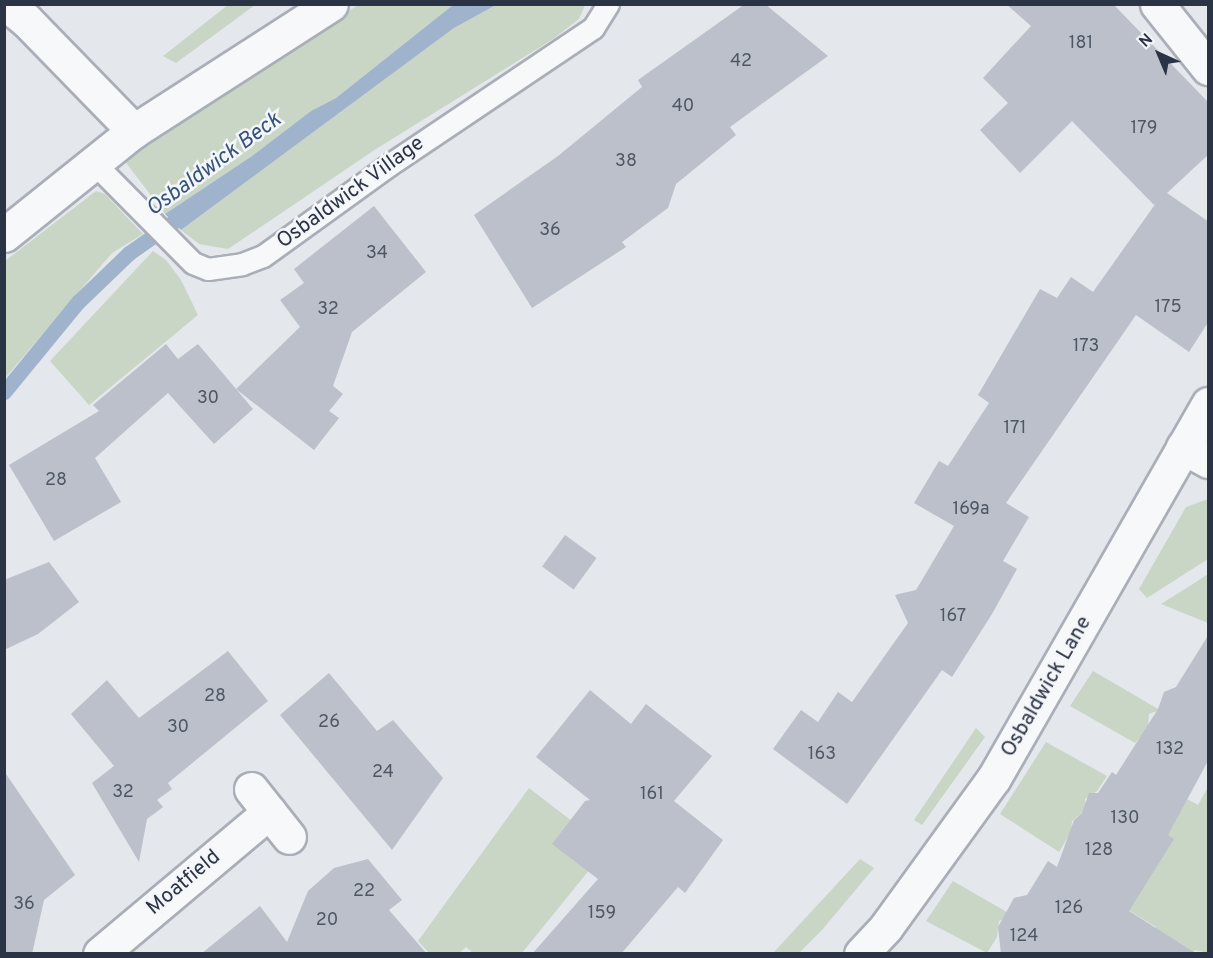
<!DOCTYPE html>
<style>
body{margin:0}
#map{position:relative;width:1213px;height:958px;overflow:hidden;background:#e4e7ec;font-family:Overpass,sans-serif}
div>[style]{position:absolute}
.green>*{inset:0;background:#c9d6c5}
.water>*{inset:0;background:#9fb4cc}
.stream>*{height:15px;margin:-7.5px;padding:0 7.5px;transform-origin:7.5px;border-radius:7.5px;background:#9fb4cc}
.building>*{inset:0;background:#bbc0ca;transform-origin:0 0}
.roads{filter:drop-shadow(2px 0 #a9aeb7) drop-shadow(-2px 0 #a9aeb7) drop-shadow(0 2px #a9aeb7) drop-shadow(0 -2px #a9aeb7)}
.lane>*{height:21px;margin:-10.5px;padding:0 10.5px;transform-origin:10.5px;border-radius:10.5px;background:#f7f8fa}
.street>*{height:33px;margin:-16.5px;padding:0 16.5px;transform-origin:16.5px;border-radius:16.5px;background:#f7f8fa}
span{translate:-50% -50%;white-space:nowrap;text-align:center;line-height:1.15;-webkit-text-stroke:5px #f4f6f9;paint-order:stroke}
.number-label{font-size:18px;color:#4f5766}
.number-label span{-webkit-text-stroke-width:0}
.street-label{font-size:21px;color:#2b3445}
.water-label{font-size:22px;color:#34527a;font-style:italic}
.frame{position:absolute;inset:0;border:6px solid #2b3445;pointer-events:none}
.north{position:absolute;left:1129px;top:24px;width:60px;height:60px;-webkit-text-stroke:4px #f4f6f9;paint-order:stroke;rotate:316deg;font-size:16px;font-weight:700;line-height:24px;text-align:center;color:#2b3445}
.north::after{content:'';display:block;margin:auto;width:21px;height:27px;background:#2b3445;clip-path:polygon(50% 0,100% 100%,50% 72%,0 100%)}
</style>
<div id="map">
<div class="green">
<i style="clip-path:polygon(228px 5px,255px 5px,176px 63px,163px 56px)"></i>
<i style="clip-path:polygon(358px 5px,453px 5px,336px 98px,311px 111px,252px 156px,165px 214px,124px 160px)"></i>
<i style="clip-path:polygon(496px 5px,585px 5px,579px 19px,553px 39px,376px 149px,228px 249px,199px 244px,181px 230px,454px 28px)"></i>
<i style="clip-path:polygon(96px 191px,105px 194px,143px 234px,112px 253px,5px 378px,5px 261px)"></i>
<i style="clip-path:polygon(153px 251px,166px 260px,181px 280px,198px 315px,89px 405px,50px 361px)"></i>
<i style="clip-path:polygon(1208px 499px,1208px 559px,1147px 598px,1139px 589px,1186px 507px)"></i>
<i style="clip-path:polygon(1208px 574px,1208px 623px,1161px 604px,1196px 582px)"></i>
<i style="clip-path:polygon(1093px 671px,1160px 710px,1149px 714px,1148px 729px,1135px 743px,1070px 706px)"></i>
<i style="clip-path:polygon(976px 728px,985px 737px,922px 825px,914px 820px)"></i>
<i style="clip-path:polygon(1046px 742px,1107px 776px,1097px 791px,1085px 799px,1086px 809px,1072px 821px,1071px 832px,1059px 852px,1000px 814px)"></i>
<i style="clip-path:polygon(1208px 787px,1208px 953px,1195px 950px,1192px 953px,1141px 953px,1156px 927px,1102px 894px,1152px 825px,1183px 797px,1198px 805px)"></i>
<i style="clip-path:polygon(529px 788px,607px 848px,522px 953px,473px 953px,466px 947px,459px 953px,429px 953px,418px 941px)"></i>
<i style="clip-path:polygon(860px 859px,874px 868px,822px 930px,799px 953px,773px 953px)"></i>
<i style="clip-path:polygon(953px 881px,1012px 915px,999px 921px,997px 937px,987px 953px,926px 921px)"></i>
</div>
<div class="water">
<i style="clip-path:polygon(453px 5px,496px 5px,454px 28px,181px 230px,165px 214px,252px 156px,311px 111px,336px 98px)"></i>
</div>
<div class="stream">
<i style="left:4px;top:392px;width:117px;rotate:-50.6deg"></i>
<i style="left:78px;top:302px;width:71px;rotate:-43.9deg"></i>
<i style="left:129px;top:253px;width:73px;rotate:-35deg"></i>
</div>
<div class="building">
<i style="clip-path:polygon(745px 4px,765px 4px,828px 56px,730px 127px,736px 135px,676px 184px,668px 208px,622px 242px,626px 247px,532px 308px,474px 215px,558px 156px,642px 87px,638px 80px)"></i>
<i style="clip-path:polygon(1006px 4px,1113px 4px,1209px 103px,1209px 154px,1167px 193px,1209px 222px,1209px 321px,1189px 352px,1136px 315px,1006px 503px,1029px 517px,1003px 561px,1017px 569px,992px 614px,952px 677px,942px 670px,847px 804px,773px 749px,801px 710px,818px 722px,838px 692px,852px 702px,908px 623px,895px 595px,916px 590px,954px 526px,914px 503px,939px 461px,948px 466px,989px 403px,978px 395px,1040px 289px,1057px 298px,1071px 277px,1093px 292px,1156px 203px,1154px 205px,1072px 121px,1020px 173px,980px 130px,1008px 103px,983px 78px,1031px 26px)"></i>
<i style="clip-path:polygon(374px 206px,426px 272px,352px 332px,333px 386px,343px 394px,329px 411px,339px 418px,314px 450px,236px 389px,300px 327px,280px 300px,304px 283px,294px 269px)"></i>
<i style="clip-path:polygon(166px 344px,178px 359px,198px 344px,253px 409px,214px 444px,168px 393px,95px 458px,121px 502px,54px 541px,9px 465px,99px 411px,93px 405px)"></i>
<i style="left:565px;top:535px;width:39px;height:39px;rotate:36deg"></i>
<i style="clip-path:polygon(49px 562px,79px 602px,38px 634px,4px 650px,4px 580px)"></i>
<i style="clip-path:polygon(1209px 634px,1209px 759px,1168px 835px,1174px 839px,1129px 911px,1197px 954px,1001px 954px,998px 927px,1014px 898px,1027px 895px,1048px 861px,1057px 867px,1074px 820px,1082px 813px,1089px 793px,1098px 793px,1112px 772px,1116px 775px,1158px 709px,1164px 692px,1176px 687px)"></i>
<i style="clip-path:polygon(228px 651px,268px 701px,168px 783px,172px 789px,157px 800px,163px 807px,147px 819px,139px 862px,92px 783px,114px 766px,71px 714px,107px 680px,139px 718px)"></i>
<i style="clip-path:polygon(329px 673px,377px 731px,393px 720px,443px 778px,392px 850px,280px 715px)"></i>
<i style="clip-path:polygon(590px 690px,631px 724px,646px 704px,712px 756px,674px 801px,723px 840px,685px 893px,678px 887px,621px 954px,532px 954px,598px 879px,552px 844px,585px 801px,590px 800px,536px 757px)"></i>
<i style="clip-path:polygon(4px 771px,75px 875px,44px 900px,32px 954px,4px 954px)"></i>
<i style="clip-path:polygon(368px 859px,402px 900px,389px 910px,427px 954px,201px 954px,260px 906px,287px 942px,308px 891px,334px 868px)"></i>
</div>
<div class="roads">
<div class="lane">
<i style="left:95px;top:164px;width:139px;rotate:45.3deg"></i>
<i style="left:193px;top:263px;width:16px;rotate:22deg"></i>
<i style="left:208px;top:269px;width:34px;rotate:-8deg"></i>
<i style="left:242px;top:264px;width:22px;rotate:-21deg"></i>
<i style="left:263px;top:256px;width:155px;rotate:-35.8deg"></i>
<i style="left:389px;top:165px;width:246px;rotate:-33.9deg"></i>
<i style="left:593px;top:28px;width:28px;rotate:-58deg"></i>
</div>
<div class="street">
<i style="left:6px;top:4px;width:26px;rotate:39deg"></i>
<i style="left:26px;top:20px;width:155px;rotate:45.8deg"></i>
<i style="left:1157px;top:4px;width:82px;rotate:51.4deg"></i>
<i style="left:4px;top:235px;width:166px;rotate:-38.7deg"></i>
<i style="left:134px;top:131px;width:234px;rotate:-32.8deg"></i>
<i style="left:1183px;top:447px;width:29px;rotate:29deg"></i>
<i style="left:251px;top:789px;width:61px;rotate:51.6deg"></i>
<i style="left:100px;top:954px;width:221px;rotate:-40deg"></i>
<i style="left:861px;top:954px;width:37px;rotate:-47deg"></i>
<i style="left:886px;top:927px;width:184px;rotate:-54.1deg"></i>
<i style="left:994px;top:778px;width:431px;rotate:-60.2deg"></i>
</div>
</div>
<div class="number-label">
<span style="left:1081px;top:44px">181</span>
<span style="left:741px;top:62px">42</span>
<span style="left:683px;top:107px">40</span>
<span style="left:1144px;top:129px">179</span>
<span style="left:626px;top:162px">38</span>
<span style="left:550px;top:231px">36</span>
<span style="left:377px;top:254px">34</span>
<span style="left:1168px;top:308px">175</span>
<span style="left:328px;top:310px">32</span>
<span style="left:1086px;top:347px">173</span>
<span style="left:208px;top:399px">30</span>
<span style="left:1015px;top:429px">171</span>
<span style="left:56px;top:481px">28</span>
<span style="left:971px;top:510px">169a</span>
<span style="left:953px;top:617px">167</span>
<span style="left:215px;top:697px">28</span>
<span style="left:329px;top:723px">26</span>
<span style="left:178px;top:728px">30</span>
<span style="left:1170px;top:750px">132</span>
<span style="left:822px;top:755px">163</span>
<span style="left:383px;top:773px">24</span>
<span style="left:123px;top:793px">32</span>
<span style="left:652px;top:795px">161</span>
<span style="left:1125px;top:819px">130</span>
<span style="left:1099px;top:851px">128</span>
<span style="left:364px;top:892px">22</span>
<span style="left:24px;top:905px">36</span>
<span style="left:1069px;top:909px">126</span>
<span style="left:602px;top:914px">159</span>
<span style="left:327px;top:921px">20</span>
<span style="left:1024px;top:937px">124</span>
</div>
<div class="street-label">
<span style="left:351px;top:193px;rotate:-36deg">Osbaldwick Village</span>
<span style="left:1047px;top:687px;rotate:-60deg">Osbaldwick Lane</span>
<span style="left:184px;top:883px;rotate:-40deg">Moatfield</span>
</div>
<div class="water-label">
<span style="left:214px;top:165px;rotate:-36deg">Osbaldwick Beck</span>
</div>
<div class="frame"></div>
<div class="north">N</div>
</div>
